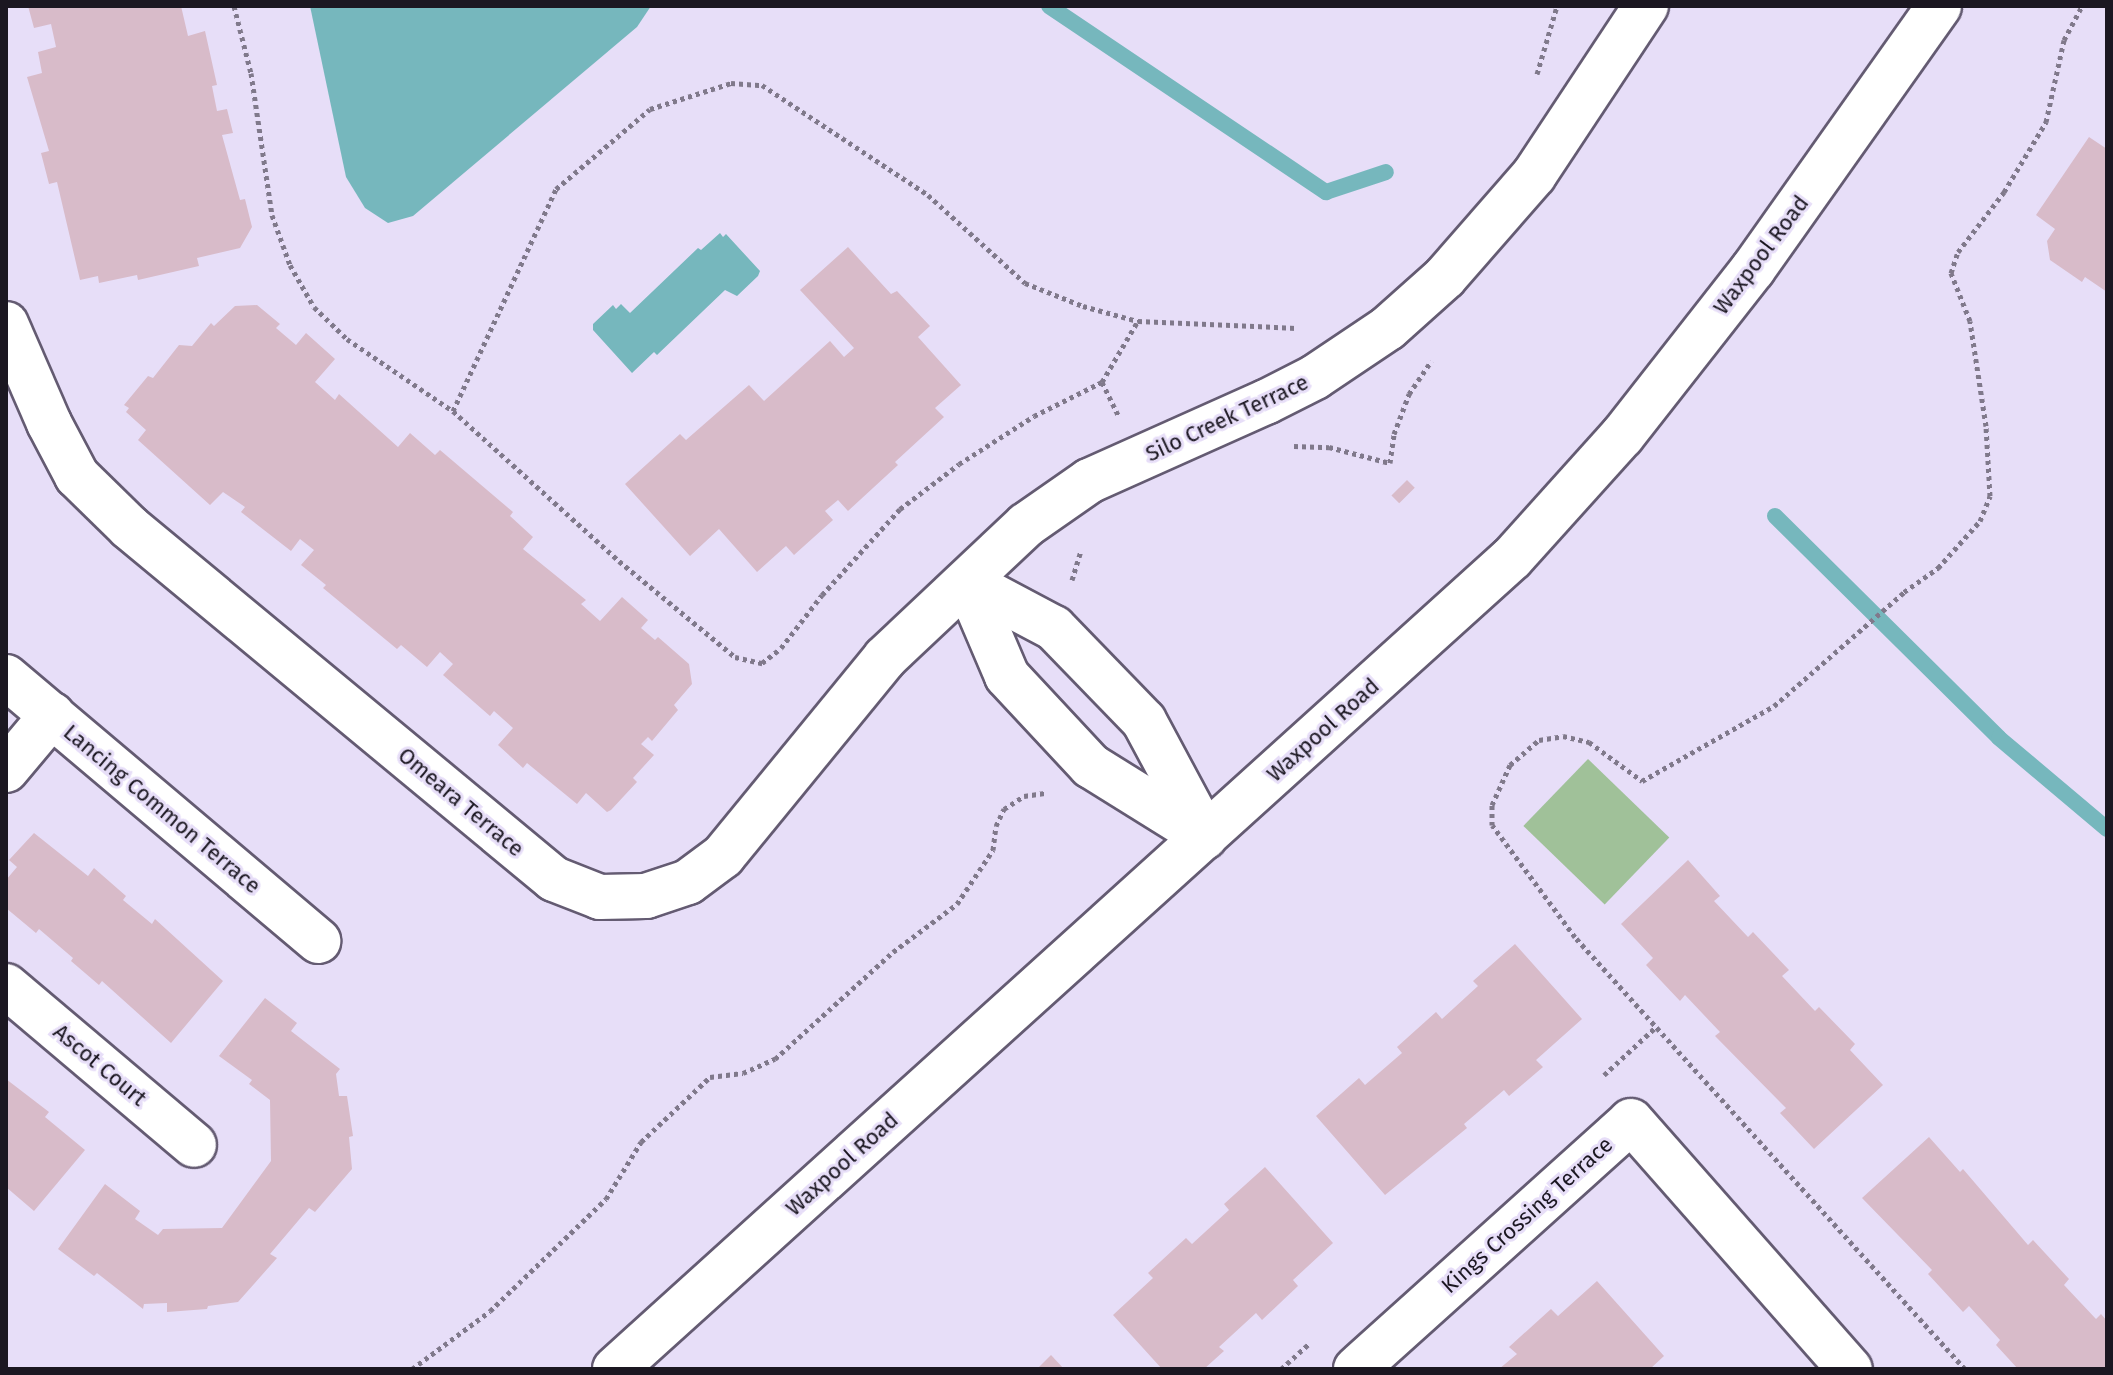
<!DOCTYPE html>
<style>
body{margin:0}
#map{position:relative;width:2113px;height:1375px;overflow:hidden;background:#e7def8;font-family:"Fira Sans",sans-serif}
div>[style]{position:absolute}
.green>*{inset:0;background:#a0c199;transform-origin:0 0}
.water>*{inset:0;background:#76b7bd}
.stream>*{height:16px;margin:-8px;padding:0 8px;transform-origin:8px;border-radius:8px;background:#76b7bd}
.building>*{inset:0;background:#d8bbc9;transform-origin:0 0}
.path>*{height:5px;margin-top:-2.5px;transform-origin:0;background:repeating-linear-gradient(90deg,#80798b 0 4px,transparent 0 8px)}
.roads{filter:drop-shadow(2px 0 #645b72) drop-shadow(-2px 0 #645b72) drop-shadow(0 2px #645b72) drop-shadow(0 -2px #645b72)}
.minor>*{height:44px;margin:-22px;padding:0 22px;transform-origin:22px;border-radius:22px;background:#fff}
span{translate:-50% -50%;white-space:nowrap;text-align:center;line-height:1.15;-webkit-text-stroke:6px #e7def8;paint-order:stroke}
.street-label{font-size:22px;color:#1b1721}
.frame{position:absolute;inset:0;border:8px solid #1b1721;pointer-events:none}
</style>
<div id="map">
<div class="green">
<i style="left:1588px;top:759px;width:113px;height:93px;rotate:44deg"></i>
</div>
<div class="water">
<i style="clip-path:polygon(310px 6px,651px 6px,637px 27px,413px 216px,388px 223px,365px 208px,346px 177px)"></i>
<i style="clip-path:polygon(720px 233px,723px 237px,726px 234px,760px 271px,758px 276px,737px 296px,725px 290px,657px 355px,654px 352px,632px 373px,593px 330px,593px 324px,613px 305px,616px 309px,621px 304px,630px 313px,698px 248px,701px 250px)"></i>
</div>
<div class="stream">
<i style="left:1049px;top:6px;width:334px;rotate:33.9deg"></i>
<i style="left:1326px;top:192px;width:63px;rotate:-18.4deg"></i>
<i style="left:1775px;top:516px;width:315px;rotate:44.7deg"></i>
<i style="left:1999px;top:738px;width:141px;rotate:40.1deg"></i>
</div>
<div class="building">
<i style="clip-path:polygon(28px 6px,181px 6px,188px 36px,205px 31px,217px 85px,212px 86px,217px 111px,227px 109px,233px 133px,222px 135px,240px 200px,245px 199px,252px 227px,240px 248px,197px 258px,199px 266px,138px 280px,137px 275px,99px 283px,98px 276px,80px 280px,57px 182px,49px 184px,41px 153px,49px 151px,27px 77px,42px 73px,38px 52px,56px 47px,51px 24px,34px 28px)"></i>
<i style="clip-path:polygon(2089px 137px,2107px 149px,2107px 292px,2085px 277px,2082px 282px,2050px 260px,2047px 241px,2055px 229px,2036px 215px)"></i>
<i style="clip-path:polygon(848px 247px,891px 294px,897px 291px,930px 326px,918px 337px,961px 385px,935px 408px,944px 417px,895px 462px,898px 465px,848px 511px,838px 500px,825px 511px,833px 520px,794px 555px,786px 546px,757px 572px,719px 529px,690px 556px,625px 484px,680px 434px,686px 440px,749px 385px,764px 401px,830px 341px,844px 357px,854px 348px,800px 290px)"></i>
<i style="clip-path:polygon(257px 305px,280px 324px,276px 328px,296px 345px,306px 333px,335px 359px,315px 382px,335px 400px,339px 394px,398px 447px,410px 433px,435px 455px,440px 450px,513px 512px,510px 516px,533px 537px,523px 549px,586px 600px,581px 604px,600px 621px,622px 597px,648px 620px,641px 628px,655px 640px,658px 637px,689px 664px,692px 684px,674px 705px,678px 710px,652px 741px,648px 737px,641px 744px,654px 755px,633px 778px,637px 782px,611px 810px,607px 812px,586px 793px,577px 804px,527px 763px,523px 768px,498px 745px,513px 728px,494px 711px,490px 716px,443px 675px,453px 664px,440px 652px,427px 667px,401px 645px,397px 649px,323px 588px,326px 585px,301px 565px,314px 550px,300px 539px,291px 551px,241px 512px,245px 507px,223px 492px,210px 505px,138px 440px,146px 430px,126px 412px,129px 408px,124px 405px,148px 376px,153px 378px,179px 345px,192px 346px,211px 323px,214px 326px,235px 306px)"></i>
<i style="left:1407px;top:480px;width:11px;height:22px;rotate:45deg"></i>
<i style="clip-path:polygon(34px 833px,88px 876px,94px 868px,126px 896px,123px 900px,152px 924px,155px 919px,223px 981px,171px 1043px,102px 981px,99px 985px,71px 961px,73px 958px,39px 929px,36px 933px,6px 908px,6px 880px,17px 867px,9px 860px)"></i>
<i style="clip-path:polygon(1688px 860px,1720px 896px,1714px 901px,1748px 937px,1753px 932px,1789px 970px,1782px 976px,1815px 1011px,1819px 1007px,1855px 1044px,1850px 1050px,1883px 1085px,1814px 1149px,1780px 1113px,1786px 1108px,1715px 1036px,1720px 1032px,1685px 995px,1680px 1001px,1646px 965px,1653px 958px,1621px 924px)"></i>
<i style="clip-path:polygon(1515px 944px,1582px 1019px,1536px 1060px,1543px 1067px,1509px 1096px,1504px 1090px,1464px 1124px,1467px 1128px,1385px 1195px,1316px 1116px,1359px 1078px,1365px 1085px,1402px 1053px,1397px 1047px,1436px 1012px,1442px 1019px,1478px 986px,1473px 981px)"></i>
<i style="clip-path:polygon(265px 998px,297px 1023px,291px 1031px,340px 1069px,336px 1074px,339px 1096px,347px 1096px,353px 1136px,349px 1137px,352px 1169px,315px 1212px,309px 1208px,270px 1254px,277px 1258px,238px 1302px,208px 1306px,207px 1309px,167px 1312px,167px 1303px,144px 1304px,143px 1309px,97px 1273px,94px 1276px,58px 1249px,105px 1184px,140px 1211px,135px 1219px,158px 1235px,163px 1229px,222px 1228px,271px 1161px,270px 1100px,249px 1084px,252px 1080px,219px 1056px)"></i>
<i style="clip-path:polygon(6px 1079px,49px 1112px,45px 1117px,85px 1150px,34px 1211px,6px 1187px)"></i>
<i style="clip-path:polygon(1929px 1137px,1960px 1172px,1963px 1169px,2028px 1245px,2033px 1240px,2069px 1279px,2064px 1285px,2096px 1319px,2101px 1314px,2107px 1321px,2107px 1369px,2018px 1369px,1996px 1345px,2000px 1340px,1969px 1306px,1963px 1312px,1928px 1274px,1932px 1270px,1862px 1198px)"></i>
<i style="clip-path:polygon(1265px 1167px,1333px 1243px,1293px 1280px,1298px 1286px,1262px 1320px,1256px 1313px,1219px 1347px,1224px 1351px,1204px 1369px,1162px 1369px,1113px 1315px,1153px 1278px,1148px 1273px,1186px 1238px,1192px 1244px,1229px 1210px,1224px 1204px)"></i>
<i style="clip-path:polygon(1597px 1281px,1664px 1356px,1650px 1369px,1499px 1369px,1517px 1354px,1509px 1347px,1551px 1309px,1558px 1316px)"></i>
<i style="clip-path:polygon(1051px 1355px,1064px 1369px,1037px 1369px)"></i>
</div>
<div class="path">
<i style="left:234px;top:6px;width:69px;rotate:75.8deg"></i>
<i style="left:251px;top:73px;width:144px;rotate:81.6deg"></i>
<i style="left:272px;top:215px;width:53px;rotate:70.2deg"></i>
<i style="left:290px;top:265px;width:48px;rotate:60.3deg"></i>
<i style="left:314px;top:307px;width:46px;rotate:44.1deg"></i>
<i style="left:347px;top:339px;width:128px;rotate:34.2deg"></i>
<i style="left:453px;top:411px;width:224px;rotate:42.1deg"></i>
<i style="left:619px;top:561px;width:151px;rotate:39.6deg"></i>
<i style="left:735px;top:657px;width:28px;rotate:13deg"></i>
<i style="left:762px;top:663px;width:24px;rotate:-38deg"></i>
<i style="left:781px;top:648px;width:67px;rotate:-52.3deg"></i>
<i style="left:822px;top:595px;width:116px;rotate:-47.8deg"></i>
<i style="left:900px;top:509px;width:74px;rotate:-37.3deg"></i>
<i style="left:959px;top:464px;width:89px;rotate:-32.6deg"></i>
<i style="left:1034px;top:416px;width:76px;rotate:-26.6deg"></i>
<i style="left:1102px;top:382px;width:37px;rotate:64deg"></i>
<i style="left:1537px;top:74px;width:71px;rotate:-73.6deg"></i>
<i style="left:1102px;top:382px;width:71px;rotate:-59.5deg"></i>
<i style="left:453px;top:411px;width:245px;rotate:-65.1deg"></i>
<i style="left:556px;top:189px;width:123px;rotate:-40.4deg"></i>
<i style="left:650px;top:109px;width:85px;rotate:-17.8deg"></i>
<i style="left:731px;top:83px;width:31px;rotate:4deg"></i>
<i style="left:762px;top:85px;width:199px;rotate:33.5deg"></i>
<i style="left:928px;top:195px;width:131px;rotate:42.2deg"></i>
<i style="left:1025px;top:283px;width:62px;rotate:21.6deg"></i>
<i style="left:1083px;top:306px;width:57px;rotate:15.3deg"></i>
<i style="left:1138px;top:321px;width:158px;rotate:2.5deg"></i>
<i style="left:1294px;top:446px;width:35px;rotate:2deg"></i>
<i style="left:1329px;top:447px;width:63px;rotate:14.7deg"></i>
<i style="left:1390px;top:463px;width:29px;rotate:-82deg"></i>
<i style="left:1394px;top:434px;width:43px;rotate:-69.4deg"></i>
<i style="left:1409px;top:394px;width:40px;rotate:-56deg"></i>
<i style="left:1072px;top:580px;width:30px;rotate:-73deg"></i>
<i style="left:1604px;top:1075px;width:69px;rotate:-42.7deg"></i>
<i style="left:412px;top:1369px;width:97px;rotate:-36.6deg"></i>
<i style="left:490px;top:1311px;width:161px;rotate:-44deg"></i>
<i style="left:606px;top:1199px;width:67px;rotate:-58.4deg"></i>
<i style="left:641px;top:1142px;width:95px;rotate:-43.3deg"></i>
<i style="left:710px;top:1077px;width:33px;rotate:-7deg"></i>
<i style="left:743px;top:1073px;width:35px;rotate:-24deg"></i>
<i style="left:775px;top:1059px;width:159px;rotate:-42.2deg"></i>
<i style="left:893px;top:952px;width:80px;rotate:-36.9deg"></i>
<i style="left:957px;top:904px;width:65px;rotate:-56.3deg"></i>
<i style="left:993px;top:850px;width:24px;rotate:-83deg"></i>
<i style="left:996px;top:826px;width:19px;rotate:-65deg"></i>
<i style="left:1004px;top:809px;width:24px;rotate:-33deg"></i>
<i style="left:1024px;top:796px;width:21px;rotate:-8deg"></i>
<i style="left:1281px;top:1369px;width:39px;rotate:-42deg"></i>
<i style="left:1965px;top:1369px;width:582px;rotate:-132.08deg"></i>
<i style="left:1575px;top:937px;width:139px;rotate:-126.5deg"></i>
<i style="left:1492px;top:825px;width:20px;rotate:-90deg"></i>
<i style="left:1492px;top:805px;width:44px;rotate:-65.8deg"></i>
<i style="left:1510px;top:765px;width:38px;rotate:-41deg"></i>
<i style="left:1539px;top:740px;width:24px;rotate:-9deg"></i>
<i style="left:1563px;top:736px;width:27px;rotate:13deg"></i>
<i style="left:1589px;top:742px;width:66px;rotate:36.3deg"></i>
<i style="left:1642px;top:781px;width:152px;rotate:-29.6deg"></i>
<i style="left:1774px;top:706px;width:173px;rotate:-41.2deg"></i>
<i style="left:1904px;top:592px;width:42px;rotate:-35.2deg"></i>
<i style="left:1938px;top:568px;width:63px;rotate:-48.2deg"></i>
<i style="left:1980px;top:521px;width:27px;rotate:-68deg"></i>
<i style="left:1990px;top:496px;width:70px;rotate:-93.3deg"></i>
<i style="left:1986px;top:426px;width:106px;rotate:-98.7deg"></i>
<i style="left:1970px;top:321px;width:52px;rotate:-111.6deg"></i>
<i style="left:1951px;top:273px;width:22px;rotate:-72deg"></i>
<i style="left:1958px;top:252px;width:76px;rotate:-52.5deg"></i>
<i style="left:2004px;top:192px;width:82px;rotate:-59deg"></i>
<i style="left:2046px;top:122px;width:84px;rotate:-77.6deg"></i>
<i style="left:2064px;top:40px;width:38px;rotate:-62deg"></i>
</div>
<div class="roads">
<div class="minor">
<i style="left:6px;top:324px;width:108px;rotate:66.5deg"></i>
<i style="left:49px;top:423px;width:60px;rotate:62.2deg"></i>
<i style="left:77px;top:476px;width:73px;rotate:44.4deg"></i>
<i style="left:129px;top:527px;width:552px;rotate:39.63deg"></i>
<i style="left:554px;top:879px;width:49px;rotate:21.4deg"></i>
<i style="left:600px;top:897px;width:46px;rotate:-1.2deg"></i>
<i style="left:646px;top:896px;width:44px;rotate:-18.4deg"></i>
<i style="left:688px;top:882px;width:44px;rotate:-36.6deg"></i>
<i style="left:723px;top:856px;width:256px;rotate:-50.7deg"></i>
<i style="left:885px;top:658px;width:194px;rotate:-43.3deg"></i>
<i style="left:1026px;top:525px;width:77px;rotate:-34.9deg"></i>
<i style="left:1089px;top:481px;width:194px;rotate:-24.1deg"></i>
<i style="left:1266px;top:402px;width:55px;rotate:-27deg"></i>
<i style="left:1315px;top:377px;width:88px;rotate:-33.9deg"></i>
<i style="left:1388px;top:328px;width:76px;rotate:-41.8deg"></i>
<i style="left:1445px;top:277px;width:135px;rotate:-48.9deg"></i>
<i style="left:1534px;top:175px;width:203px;rotate:-56.5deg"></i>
<i style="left:967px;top:582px;width:102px;rotate:66.9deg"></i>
<i style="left:1007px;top:676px;width:123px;rotate:47deg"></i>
<i style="left:1091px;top:766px;width:134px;rotate:31.9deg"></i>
<i style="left:967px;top:582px;width:98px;rotate:27.9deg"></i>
<i style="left:1054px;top:628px;width:129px;rotate:45.9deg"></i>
<i style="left:1144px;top:721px;width:129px;rotate:61.8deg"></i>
<i style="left:6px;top:677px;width:409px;rotate:40.2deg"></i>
<i style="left:6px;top:770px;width:72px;rotate:-50.1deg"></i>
<i style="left:6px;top:986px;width:246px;rotate:40.2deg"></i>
<i style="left:615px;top:1369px;width:1209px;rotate:-42.12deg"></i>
<i style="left:1512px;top:558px;width:164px;rotate:-48deg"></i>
<i style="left:1622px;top:436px;width:212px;rotate:-51.9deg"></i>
<i style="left:1753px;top:269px;width:322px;rotate:-54.7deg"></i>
<i style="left:1356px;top:1369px;width:370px;rotate:-42deg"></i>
<i style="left:1631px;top:1121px;width:331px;rotate:48.6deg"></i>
</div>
</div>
<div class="street-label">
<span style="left:1761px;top:255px;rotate:-53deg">Waxpool Road</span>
<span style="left:1227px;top:418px;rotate:-25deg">Silo Creek Terrace</span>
<span style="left:1323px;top:730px;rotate:-42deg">Waxpool Road</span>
<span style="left:461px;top:802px;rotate:40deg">Omeara Terrace</span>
<span style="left:162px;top:809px;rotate:40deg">Lancing Common Terrace</span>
<span style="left:100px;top:1065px;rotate:40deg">Ascot Court</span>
<span style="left:842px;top:1164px;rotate:-42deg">Waxpool Road</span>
<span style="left:1527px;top:1215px;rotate:-42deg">Kings Crossing Terrace</span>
</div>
<div class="frame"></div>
</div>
